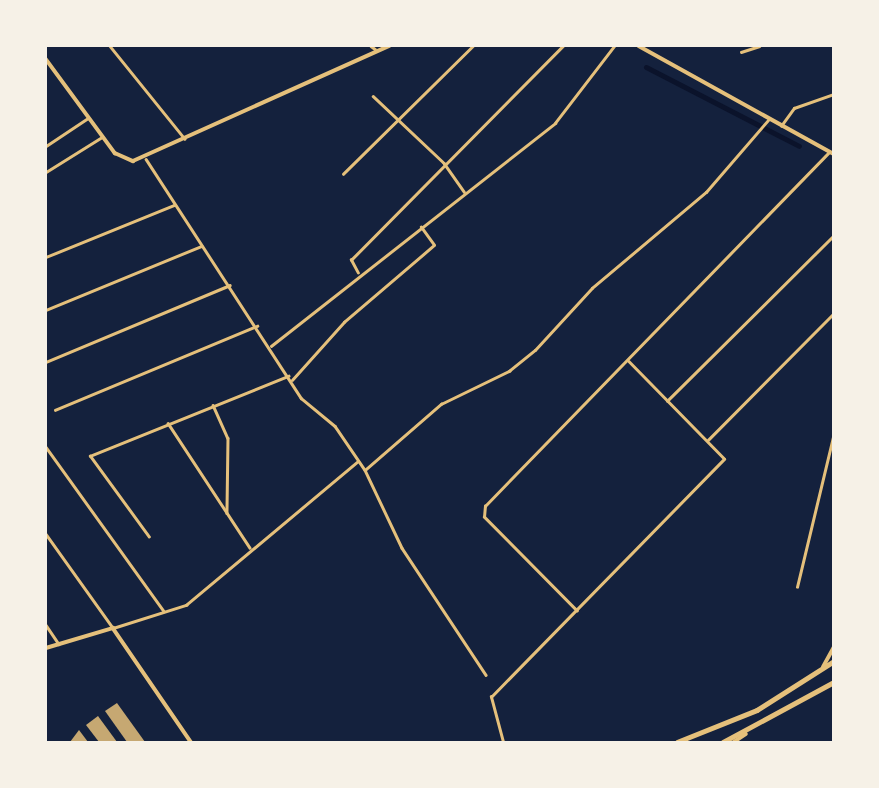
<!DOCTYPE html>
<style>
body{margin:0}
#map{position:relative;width:879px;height:788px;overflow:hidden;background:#14213d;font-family:Mulish,sans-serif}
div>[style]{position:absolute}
.canal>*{height:5px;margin:-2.5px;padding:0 2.5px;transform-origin:2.5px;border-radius:2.5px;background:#0b132b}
.building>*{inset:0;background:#c6a872}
.minor>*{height:2.5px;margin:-1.25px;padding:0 1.25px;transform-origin:1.25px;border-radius:1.25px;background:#e5c07b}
.tertiary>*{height:3.5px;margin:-1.75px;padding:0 1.75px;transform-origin:1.75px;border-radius:1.75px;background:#e5c07b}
.secondary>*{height:3.5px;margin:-1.75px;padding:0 1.75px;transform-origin:1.75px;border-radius:1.75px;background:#e5c07b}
.trunk>*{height:4.5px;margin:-2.25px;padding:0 2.25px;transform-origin:2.25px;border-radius:2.25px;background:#e5c07b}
span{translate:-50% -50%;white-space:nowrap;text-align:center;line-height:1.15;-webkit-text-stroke:5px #f6f1e7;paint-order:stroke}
.frame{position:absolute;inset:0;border:47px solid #f6f1e7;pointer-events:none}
</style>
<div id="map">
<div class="canal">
<i style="left:646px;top:67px;width:172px;rotate:27.3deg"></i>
</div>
<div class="building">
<i style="clip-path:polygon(117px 703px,145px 742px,127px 742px,105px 711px)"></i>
<i style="clip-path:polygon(98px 716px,117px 742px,99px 742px,86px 725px)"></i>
<i style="clip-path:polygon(79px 730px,88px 742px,70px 742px)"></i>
</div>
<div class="minor">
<i style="left:110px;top:46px;width:119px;rotate:51.1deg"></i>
<i style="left:371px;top:46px;width:5px;rotate:37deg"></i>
<i style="left:741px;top:52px;width:19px;rotate:-18deg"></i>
<i style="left:373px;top:96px;width:98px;rotate:43.3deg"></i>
<i style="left:444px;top:163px;width:35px;rotate:55deg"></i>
<i style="left:781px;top:126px;width:22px;rotate:-54deg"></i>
<i style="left:794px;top:108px;width:42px;rotate:-19.3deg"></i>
<i style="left:46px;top:146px;width:50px;rotate:-33.7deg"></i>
<i style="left:146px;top:159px;width:285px;rotate:57deg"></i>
<i style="left:301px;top:398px;width:44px;rotate:39.5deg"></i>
<i style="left:335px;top:426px;width:53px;rotate:55.7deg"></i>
<i style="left:365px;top:470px;width:86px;rotate:64.6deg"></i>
<i style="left:402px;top:548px;width:152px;rotate:56.5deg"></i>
<i style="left:46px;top:172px;width:66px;rotate:-32deg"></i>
<i style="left:343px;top:174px;width:182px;rotate:-44.6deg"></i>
<i style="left:46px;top:257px;width:138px;rotate:-22.1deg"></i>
<i style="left:358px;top:273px;width:15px;rotate:-118deg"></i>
<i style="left:351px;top:260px;width:301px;rotate:-45.3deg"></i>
<i style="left:46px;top:310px;width:168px;rotate:-22.4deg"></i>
<i style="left:271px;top:346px;width:361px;rotate:-38.1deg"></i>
<i style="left:555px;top:123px;width:97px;rotate:-52.5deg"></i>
<i style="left:46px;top:362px;width:199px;rotate:-22.7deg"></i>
<i style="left:292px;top:380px;width:78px;rotate:-48.1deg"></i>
<i style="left:344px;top:322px;width:118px;rotate:-40.5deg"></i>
<i style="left:434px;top:245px;width:22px;rotate:-126deg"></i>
<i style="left:667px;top:401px;width:235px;rotate:-44.8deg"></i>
<i style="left:213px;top:405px;width:36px;rotate:66deg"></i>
<i style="left:228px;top:438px;width:75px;rotate:90.8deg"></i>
<i style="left:55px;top:410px;width:219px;rotate:-22.6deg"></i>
<i style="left:168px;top:423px;width:149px;rotate:56.7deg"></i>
<i style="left:708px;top:440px;width:179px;rotate:-45.2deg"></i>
<i style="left:46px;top:447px;width:202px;rotate:54.3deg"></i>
<i style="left:365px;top:470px;width:101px;rotate:-41deg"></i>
<i style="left:441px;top:404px;width:76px;rotate:-25.9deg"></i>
<i style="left:509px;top:371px;width:33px;rotate:-39deg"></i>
<i style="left:535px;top:350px;width:84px;rotate:-47.4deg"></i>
<i style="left:592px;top:288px;width:149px;rotate:-40.1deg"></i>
<i style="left:706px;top:192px;width:96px;rotate:-49.2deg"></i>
<i style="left:46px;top:534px;width:115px;rotate:54.5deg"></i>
<i style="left:113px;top:628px;width:77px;rotate:-17.5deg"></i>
<i style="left:186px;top:605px;width:224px;rotate:-39.9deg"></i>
<i style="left:149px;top:537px;width:100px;rotate:-126.1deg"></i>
<i style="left:90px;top:456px;width:214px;rotate:-22deg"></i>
<i style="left:797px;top:587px;width:158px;rotate:-76.5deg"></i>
<i style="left:577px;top:611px;width:132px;rotate:-134.7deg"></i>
<i style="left:484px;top:517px;width:11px;rotate:-85deg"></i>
<i style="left:485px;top:506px;width:494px;rotate:-45.8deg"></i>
<i style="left:46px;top:625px;width:23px;rotate:56deg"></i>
<i style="left:503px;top:742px;width:47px;rotate:-104.9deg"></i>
<i style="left:491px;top:697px;width:333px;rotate:-45.6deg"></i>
<i style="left:724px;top:459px;width:136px;rotate:-134.4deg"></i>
</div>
<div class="tertiary">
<i style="left:46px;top:59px;width:117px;rotate:53.7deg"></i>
<i style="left:115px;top:153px;width:20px;rotate:24deg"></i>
<i style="left:133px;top:161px;width:281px;rotate:-24.2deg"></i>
<i style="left:46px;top:648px;width:70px;rotate:-16.6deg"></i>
<i style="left:113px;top:628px;width:138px;rotate:55.6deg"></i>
</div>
<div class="secondary">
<i style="left:639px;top:46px;width:223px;rotate:29deg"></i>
<i style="left:823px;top:667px;width:23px;rotate:-61deg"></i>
<i style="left:734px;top:742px;width:14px;rotate:-34deg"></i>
</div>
<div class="trunk">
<i style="left:677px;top:742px;width:86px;rotate:-21.8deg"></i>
<i style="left:757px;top:710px;width:91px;rotate:-32.5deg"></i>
<i style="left:723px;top:742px;width:126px;rotate:-28.4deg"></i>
</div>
<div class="frame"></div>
</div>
